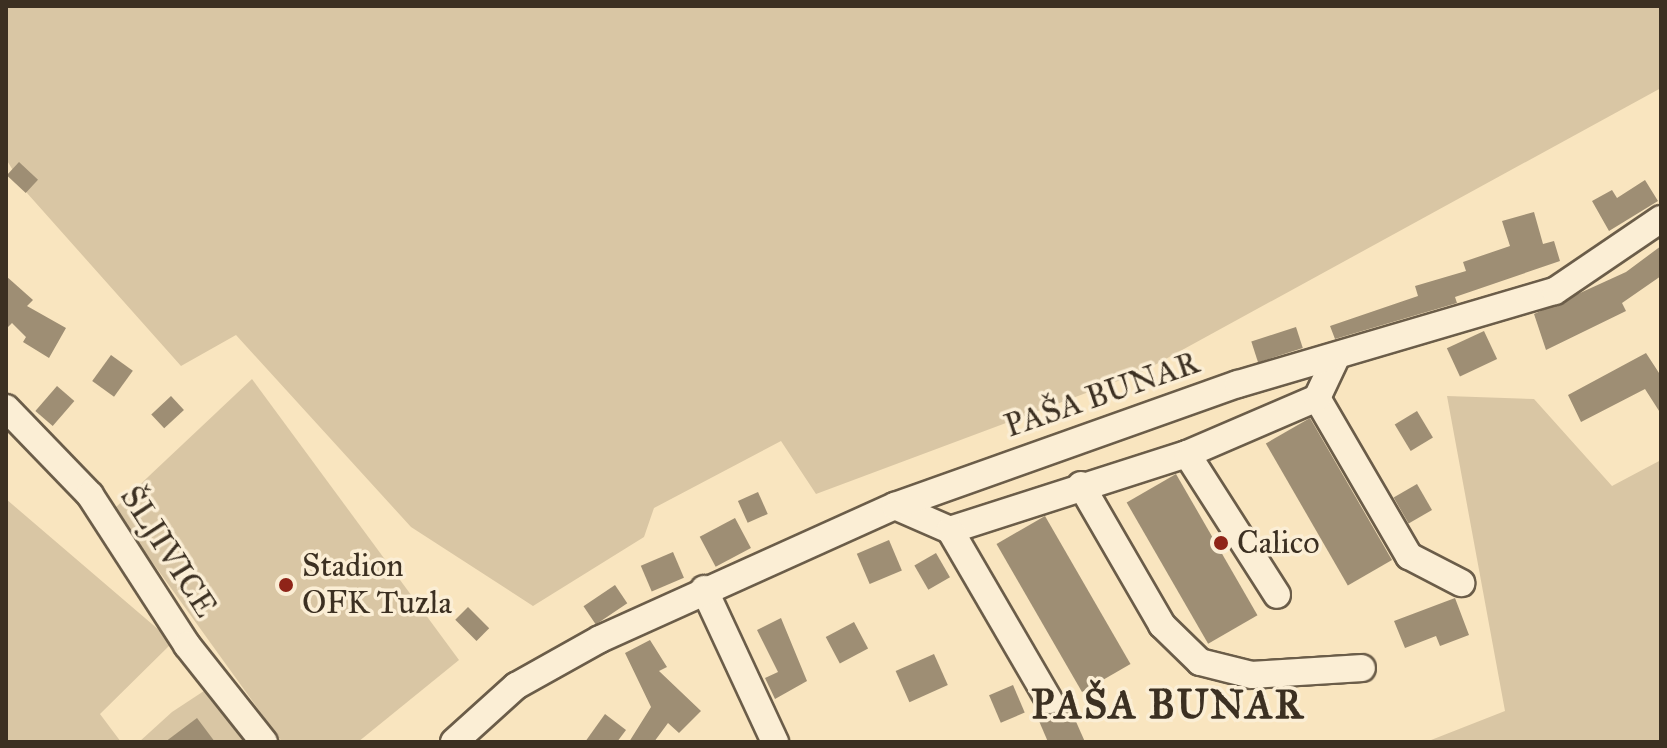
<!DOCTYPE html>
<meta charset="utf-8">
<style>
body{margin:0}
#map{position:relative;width:1667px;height:748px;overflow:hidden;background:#f9e5bf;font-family:"IM FELL Great Primer",serif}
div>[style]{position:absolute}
.green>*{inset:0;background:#d9c6a4}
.building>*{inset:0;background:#9e8e74;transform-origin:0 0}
.roads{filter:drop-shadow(2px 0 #6b5d49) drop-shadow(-2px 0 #6b5d49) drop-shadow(0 2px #6b5d49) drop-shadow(0 -2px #6b5d49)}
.street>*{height:26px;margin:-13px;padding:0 13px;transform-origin:13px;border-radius:13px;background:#fbeed5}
.dots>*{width:22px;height:22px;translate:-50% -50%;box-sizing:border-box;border:4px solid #fbeed5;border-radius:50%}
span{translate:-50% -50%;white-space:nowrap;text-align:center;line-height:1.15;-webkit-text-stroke:7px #fbeed5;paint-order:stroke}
.street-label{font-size:32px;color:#3c3022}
.poi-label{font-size:32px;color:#3c3022}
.left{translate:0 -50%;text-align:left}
.district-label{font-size:40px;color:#3c3022;font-weight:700;letter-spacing:2px}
.frame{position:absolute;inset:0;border:8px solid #3c3022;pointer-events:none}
</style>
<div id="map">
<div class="green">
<i style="clip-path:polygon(6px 6px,1661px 6px,1661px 88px,1142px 372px,816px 494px,781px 441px,654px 508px,644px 537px,533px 606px,411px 527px,236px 335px,181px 366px,27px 193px,6px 159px)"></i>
<i style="clip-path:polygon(252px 379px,459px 660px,358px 742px,282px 742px,114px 509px)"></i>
<i style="clip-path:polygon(1447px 396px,1534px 399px,1612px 486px,1661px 460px,1661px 742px,1426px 742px,1505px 711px)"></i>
<i style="clip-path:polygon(6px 499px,173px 642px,100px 714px,121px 742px,6px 742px)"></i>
<i style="clip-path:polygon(210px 687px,251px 742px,139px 742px,172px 712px)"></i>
</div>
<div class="building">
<i style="left:19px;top:162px;width:26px;height:18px;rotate:43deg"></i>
<i style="clip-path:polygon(1645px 180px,1658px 201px,1609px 231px,1592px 201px,1612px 190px,1617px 198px)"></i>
<i style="clip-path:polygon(1534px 212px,1543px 244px,1554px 241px,1560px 261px,1455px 297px,1457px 303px,1335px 339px,1330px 326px,1418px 296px,1415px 286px,1466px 271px,1463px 262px,1510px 246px,1502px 221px)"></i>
<i style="clip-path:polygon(1661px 246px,1661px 276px,1622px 303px,1626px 311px,1546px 350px,1534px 314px,1626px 272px)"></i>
<i style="clip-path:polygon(6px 276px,33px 300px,27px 306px,66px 328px,49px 358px,23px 342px,26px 337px,12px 323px,6px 329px)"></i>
<i style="left:1296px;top:327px;width:22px;height:47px;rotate:72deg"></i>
<i style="left:1484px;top:331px;width:31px;height:41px;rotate:65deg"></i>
<i style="clip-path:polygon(1646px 353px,1661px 376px,1661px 414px,1645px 389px,1581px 422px,1568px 395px)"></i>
<i style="left:111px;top:355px;width:27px;height:32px;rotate:36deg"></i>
<i style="left:57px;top:386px;width:23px;height:33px;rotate:41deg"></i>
<i style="left:171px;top:396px;width:19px;height:27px;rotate:47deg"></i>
<i style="left:1417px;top:411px;width:31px;height:26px;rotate:59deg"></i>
<i style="left:1310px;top:418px;width:164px;height:51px;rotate:60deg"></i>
<i style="left:1176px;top:474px;width:163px;height:57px;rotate:60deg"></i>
<i style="left:1417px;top:484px;width:30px;height:27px;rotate:60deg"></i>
<i style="left:758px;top:492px;width:24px;height:22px;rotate:66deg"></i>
<i style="left:1045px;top:516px;width:171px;height:56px;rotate:60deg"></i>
<i style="left:735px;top:518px;width:34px;height:40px;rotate:62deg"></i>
<i style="left:889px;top:540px;width:33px;height:35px;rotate:67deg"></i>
<i style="left:673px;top:552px;width:28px;height:35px;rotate:67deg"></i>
<i style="left:936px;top:553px;width:28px;height:25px;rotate:60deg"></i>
<i style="left:615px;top:585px;width:22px;height:38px;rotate:56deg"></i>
<i style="clip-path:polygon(1455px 598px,1469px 635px,1440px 646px,1436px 636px,1405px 648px,1394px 621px)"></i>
<i style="left:468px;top:607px;width:30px;height:18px;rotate:45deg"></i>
<i style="clip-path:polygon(781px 618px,807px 681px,775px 699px,765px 678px,778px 672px,757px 630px)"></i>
<i style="left:854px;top:622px;width:30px;height:32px;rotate:62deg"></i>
<i style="clip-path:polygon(650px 640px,667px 667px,659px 671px,701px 711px,679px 733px,668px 723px,654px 742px,629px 742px,651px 707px,625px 653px)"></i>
<i style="left:934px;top:654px;width:34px;height:42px;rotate:66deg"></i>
<i style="left:1013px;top:685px;width:30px;height:26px;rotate:67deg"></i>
<i style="clip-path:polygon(1070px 708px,1085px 742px,1048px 742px,1039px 721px)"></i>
<i style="clip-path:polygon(605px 714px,626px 730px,617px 742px,585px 742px)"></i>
<i style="clip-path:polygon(197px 718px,215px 742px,165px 742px)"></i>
</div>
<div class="roads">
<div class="street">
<i style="left:1317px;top:398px;width:183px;rotate:59.8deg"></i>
<i style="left:1409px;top:556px;width:59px;rotate:27.4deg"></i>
<i style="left:6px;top:408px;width:121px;rotate:46deg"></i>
<i style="left:90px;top:495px;width:179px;rotate:57.1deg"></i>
<i style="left:187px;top:645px;width:124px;rotate:51.6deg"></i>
<i style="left:1187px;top:454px;width:167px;rotate:57.4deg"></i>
<i style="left:1081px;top:485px;width:162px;rotate:59.9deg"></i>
<i style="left:1162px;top:625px;width:53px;rotate:44.2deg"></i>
<i style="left:1200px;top:662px;width:54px;rotate:14deg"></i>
<i style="left:1252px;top:675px;width:110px;rotate:-3.6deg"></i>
<i style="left:895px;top:506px;width:60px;rotate:23.6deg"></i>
<i style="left:950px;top:530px;width:249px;rotate:-17.8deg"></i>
<i style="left:1187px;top:454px;width:142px;rotate:-23.3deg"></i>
<i style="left:1317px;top:398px;width:42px;rotate:-64.7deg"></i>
<i style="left:950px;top:530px;width:197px;rotate:59.8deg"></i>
<i style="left:704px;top:589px;width:169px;rotate:65.1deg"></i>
<i style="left:454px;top:742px;width:84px;rotate:-42.1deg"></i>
<i style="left:516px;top:686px;width:96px;rotate:-29.2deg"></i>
<i style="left:600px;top:639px;width:324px;rotate:-24.3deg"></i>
<i style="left:895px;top:506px;width:364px;rotate:-19.6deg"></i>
<i style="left:1238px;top:384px;width:330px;rotate:-16.4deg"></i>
<i style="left:1555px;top:291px;width:128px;rotate:-34.2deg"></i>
</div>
</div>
<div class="dots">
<i style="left:1221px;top:543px;background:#8f2418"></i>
<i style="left:286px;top:585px;background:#8f2418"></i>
</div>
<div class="street-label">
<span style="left:1102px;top:395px;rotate:-19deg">PAŠA BUNAR</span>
<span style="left:168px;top:552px;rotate:57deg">ŠLJIVICE</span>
</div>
<div class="poi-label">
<span class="left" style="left:1237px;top:543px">Calico</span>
<span class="left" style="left:302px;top:585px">Stadion<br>OFK Tuzla</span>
</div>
<div class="district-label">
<span style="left:1168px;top:705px">PAŠA BUNAR</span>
</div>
<div class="frame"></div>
</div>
